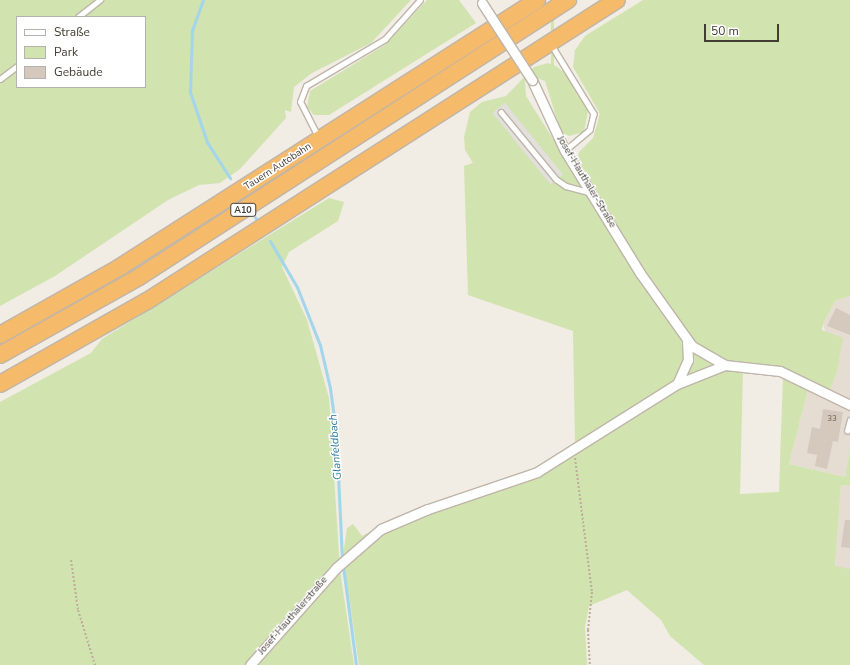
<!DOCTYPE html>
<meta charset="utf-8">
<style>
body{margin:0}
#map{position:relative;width:850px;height:665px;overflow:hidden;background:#f1ece4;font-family:"Nunito Sans",sans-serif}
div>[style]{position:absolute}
.residential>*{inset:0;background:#e5ddd2}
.green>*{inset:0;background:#d1e3ae;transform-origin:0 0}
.parking>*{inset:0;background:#e2dfdc;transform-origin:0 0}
.stream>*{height:3px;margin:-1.5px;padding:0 1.5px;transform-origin:1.5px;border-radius:1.5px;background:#a3d5eb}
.building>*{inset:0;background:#d5c9bd}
.path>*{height:2px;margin-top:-1px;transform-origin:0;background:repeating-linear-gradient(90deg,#bdad99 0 2px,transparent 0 4px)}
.roads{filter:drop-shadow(1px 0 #bfb5aa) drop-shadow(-1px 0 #bfb5aa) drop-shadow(0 1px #bfb5aa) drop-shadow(0 -1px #bfb5aa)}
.service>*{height:4.5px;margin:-2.25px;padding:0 2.25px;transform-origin:2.25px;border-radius:2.25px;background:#fff}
.minor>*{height:9px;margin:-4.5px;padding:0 4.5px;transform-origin:4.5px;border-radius:4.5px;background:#fff}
.motorway>*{height:16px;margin:-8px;padding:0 8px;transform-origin:8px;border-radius:8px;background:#f5ba6a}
.bridges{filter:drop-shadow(1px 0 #bfb5aa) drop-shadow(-1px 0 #bfb5aa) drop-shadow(0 1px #bfb5aa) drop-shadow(0 -1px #bfb5aa)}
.minor-bridge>*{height:9px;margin:-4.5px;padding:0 4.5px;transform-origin:4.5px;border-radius:4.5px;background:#fff}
span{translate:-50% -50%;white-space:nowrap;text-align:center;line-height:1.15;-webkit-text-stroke:3px #fff;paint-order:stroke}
.number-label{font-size:8px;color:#685f56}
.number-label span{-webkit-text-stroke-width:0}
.shield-label span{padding:1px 3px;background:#fff;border:1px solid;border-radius:3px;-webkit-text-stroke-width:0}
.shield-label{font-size:9px;color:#433c34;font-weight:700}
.street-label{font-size:10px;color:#433c34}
.water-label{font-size:11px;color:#327ca0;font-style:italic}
.legend{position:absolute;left:16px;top:16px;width:130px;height:72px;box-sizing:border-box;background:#fff;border:1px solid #b4b1ae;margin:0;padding:5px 7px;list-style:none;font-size:12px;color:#433c34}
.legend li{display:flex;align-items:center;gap:8px;height:20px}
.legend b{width:20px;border:1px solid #b4b1ae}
.scale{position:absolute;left:704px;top:24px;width:75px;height:18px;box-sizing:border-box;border:2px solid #433c34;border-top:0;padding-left:5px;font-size:12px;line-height:14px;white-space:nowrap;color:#433c34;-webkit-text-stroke:3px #fff;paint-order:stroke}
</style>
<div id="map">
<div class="residential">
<i style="clip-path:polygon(850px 296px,850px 448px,845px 477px,789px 464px,808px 389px,827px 398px,837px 371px,823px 324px,835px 301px)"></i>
<i style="clip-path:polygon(841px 485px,850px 486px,850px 569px,835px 567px)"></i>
</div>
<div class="green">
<i style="clip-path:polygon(evenodd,0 0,411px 0,371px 43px,312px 73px,294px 87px,291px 112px,285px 110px,286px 118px,240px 169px,220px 183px,199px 185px,168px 200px,55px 276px,0 306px,0 0,17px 17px,145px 17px,145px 87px,17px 87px,17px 17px)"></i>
<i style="clip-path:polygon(427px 0,459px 0,476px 23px,329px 115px,314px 115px,307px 107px,310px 91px,385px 45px)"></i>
<i style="left:551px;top:0;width:3px;height:101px"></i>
<i style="clip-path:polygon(evenodd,643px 0,850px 0,850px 296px,835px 301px,823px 324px,822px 330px,843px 338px,837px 371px,827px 399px,808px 389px,789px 464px,845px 477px,850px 448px,850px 486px,841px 485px,835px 566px,850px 569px,850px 665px,704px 665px,670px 636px,661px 620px,627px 590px,589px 606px,585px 627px,587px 665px,359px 665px,343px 556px,347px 528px,353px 524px,362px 536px,404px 514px,529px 472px,575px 444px,573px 331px,468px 295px,464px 166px,473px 163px,465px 150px,464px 137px,470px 112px,482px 102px,506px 96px,534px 67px,548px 63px,556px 66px,566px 74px,588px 110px,584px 132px,569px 136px,561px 132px,545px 81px,534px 77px,525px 82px,526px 96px,575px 174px,579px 152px,593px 138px,600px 114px,573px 67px,575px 50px,585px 36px,643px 0,743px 369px,783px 377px,779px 492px,740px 494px,743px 369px)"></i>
<i style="clip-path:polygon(329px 198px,344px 202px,338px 221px,289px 252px,282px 267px,307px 320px,329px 398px,340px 570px,354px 665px,0 665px,0 402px,91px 353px,102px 339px)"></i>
</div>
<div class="parking">
<i style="left:505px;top:103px;width:92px;height:16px;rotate:51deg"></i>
</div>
<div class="stream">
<i style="left:203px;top:0;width:32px;rotate:110deg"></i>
<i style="left:192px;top:30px;width:62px;rotate:91.8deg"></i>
<i style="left:190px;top:92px;width:53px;rotate:71.2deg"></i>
<i style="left:207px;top:142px;width:43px;rotate:57.4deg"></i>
<i style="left:255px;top:217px;width:6px;rotate:59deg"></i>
<i style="left:270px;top:241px;width:53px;rotate:59.6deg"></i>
<i style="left:297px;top:287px;width:62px;rotate:68.4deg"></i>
<i style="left:320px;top:345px;width:44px;rotate:76.9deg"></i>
<i style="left:330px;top:388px;width:44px;rotate:82.2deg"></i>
<i style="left:336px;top:432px;width:128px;rotate:87.3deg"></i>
<i style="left:343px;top:566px;width:100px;rotate:82.5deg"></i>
</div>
<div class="building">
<i style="clip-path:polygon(836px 308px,850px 315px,850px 335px,827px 326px)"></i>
<i style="clip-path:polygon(823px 409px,843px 412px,838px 442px,833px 441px,827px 469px,815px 466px,817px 455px,807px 453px,812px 427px,820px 429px)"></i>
<i style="clip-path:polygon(845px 520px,850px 520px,850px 548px,841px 547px)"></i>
</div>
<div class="path">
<i style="left:575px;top:458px;width:135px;rotate:82.8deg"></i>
<i style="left:592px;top:592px;width:38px;rotate:96deg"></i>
<i style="left:588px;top:630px;width:35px;rotate:87deg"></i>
<i style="left:71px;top:560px;width:50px;rotate:82deg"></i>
<i style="left:78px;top:610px;width:58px;rotate:72.8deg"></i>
</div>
<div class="roads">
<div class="service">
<i style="left:78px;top:17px;width:28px;rotate:-38deg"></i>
<i style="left:551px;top:44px;width:82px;rotate:58.4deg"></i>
<i style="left:594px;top:114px;width:16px;rotate:104deg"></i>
<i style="left:590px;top:130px;width:33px;rotate:140deg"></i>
<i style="left:0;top:79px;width:21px;rotate:-37deg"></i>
<i style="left:501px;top:112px;width:87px;rotate:50.6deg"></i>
<i style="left:556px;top:179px;width:12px;rotate:35deg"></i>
<i style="left:566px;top:186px;width:24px;rotate:15deg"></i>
<i style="left:318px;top:137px;width:39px;rotate:-117deg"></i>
<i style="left:300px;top:102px;width:17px;rotate:-69deg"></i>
<i style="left:306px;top:86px;width:92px;rotate:-30.7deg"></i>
<i style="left:385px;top:39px;width:52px;rotate:-48.1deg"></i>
<i style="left:847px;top:431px;width:11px;rotate:-75deg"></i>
</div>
<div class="minor">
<i style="left:532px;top:80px;width:78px;rotate:65.1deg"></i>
<i style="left:565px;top:151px;width:143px;rotate:58.4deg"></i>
<i style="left:640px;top:273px;width:90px;rotate:54.5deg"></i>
<i style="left:692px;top:346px;width:38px;rotate:30deg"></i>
<i style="left:725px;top:365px;width:55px;rotate:6.2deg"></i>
<i style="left:780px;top:371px;width:78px;rotate:25.9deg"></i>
<i style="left:678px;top:382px;width:24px;rotate:-66deg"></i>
<i style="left:688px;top:360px;width:20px;rotate:-93deg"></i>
<i style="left:250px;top:665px;width:130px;rotate:-48.4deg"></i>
<i style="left:336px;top:568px;width:60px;rotate:-40.9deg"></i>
<i style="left:381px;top:529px;width:51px;rotate:-23.1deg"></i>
<i style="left:428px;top:509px;width:115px;rotate:-18.7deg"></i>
<i style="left:537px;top:472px;width:165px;rotate:-32.2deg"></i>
<i style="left:677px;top:384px;width:52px;rotate:-21.6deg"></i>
</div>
<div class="motorway">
<i style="left:0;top:335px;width:138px;rotate:-29.5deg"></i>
<i style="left:120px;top:267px;width:495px;rotate:-32.6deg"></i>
<i style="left:0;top:355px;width:159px;rotate:-29.3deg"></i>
<i style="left:139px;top:277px;width:511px;rotate:-32.85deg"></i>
<i style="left:0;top:384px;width:169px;rotate:-29.5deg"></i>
<i style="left:147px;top:301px;width:558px;rotate:-32.64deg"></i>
</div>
</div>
<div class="bridges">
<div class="minor-bridge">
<i style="left:482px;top:3px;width:92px;rotate:57deg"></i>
</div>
</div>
<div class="number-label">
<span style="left:832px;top:419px">33</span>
</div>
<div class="shield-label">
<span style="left:243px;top:210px">A10</span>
</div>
<div class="street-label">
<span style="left:278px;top:167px;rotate:-33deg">Tauern Autobahn</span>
<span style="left:586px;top:182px;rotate:59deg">Josef-Hauthaler-Straße</span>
<span style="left:293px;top:616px;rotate:-49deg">Josef-Hauthalerstraße</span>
</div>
<div class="water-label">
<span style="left:336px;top:447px;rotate:-94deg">Glanfeldbach</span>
</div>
<ul class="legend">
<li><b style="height:5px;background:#fff"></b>Straße</li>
<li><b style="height:11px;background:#d1e3ae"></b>Park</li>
<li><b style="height:11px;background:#d5c9bd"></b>Gebäude</li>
</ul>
<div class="scale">50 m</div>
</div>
